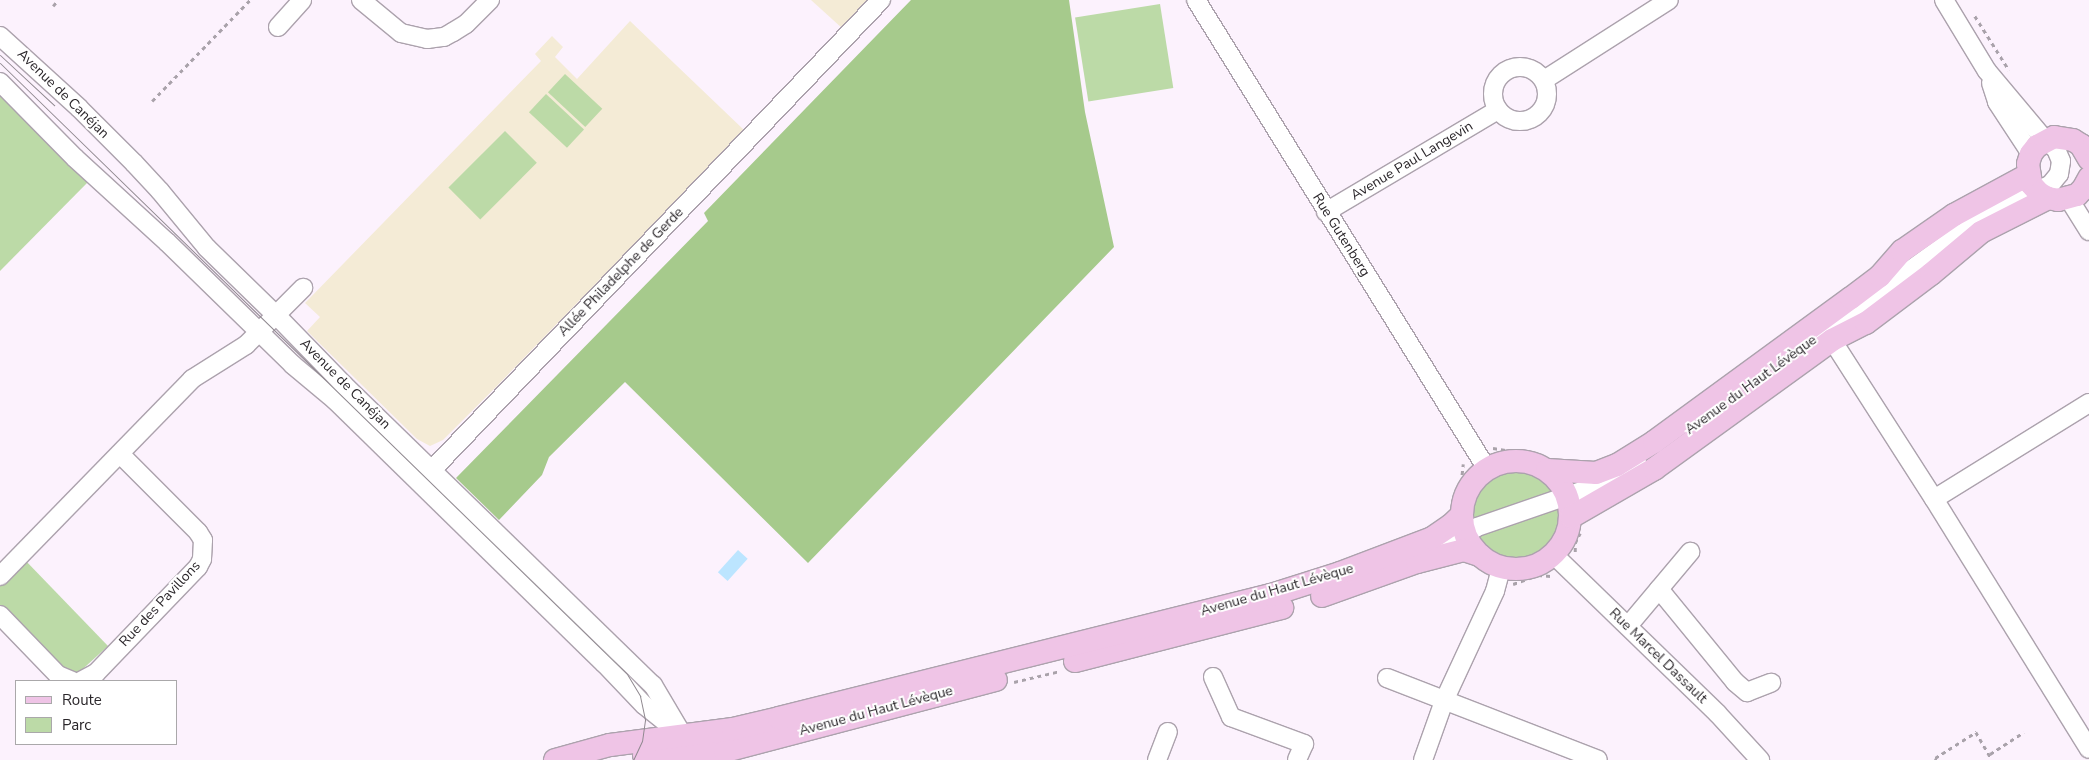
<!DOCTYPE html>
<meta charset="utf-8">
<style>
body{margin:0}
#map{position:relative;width:2089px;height:760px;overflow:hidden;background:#fcf2fd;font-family:"Nunito Sans",sans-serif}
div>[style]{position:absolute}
.education>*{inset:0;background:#f4ebd6}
.green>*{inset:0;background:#bcdaa7;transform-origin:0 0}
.forest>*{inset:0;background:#a6ca8c}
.water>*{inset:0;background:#bce5ff;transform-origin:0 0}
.path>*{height:2.5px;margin-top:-1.25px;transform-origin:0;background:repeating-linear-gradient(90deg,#a9a2aa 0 4px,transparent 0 8px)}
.roads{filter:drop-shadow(1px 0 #aca2ad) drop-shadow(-1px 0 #aca2ad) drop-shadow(0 1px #aca2ad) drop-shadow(0 -1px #aca2ad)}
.minor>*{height:18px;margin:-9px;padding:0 9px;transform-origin:9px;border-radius:9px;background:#fff}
.minor>.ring{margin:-9px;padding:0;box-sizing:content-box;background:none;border:18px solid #fff;border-radius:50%}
.major>*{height:22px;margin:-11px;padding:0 11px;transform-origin:11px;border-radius:11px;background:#efc4e6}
.major>.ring{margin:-11px;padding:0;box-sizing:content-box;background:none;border:22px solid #efc4e6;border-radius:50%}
.tram>*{height:1px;margin:-0.5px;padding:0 0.5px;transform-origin:0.5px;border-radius:0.5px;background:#8f888f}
span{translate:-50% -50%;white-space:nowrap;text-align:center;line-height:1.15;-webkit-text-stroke:4px #fff;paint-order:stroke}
.street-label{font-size:14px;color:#2a262a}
.legend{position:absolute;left:15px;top:680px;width:162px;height:65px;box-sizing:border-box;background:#fff;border:1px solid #aaa8aa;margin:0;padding:6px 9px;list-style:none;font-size:15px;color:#2a262a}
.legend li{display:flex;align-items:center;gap:10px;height:25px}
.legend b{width:25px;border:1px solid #aaa8aa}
</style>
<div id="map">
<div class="education">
<i style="clip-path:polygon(811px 0,871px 0,843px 29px)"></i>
<i style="clip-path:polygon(630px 21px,744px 130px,497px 386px,443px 440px,430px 446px,417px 439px,307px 331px,320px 317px,305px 303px,541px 61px,535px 54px,552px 36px,563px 47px,555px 57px,577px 79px)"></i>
</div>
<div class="green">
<i style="left:1160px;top:4px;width:85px;height:86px;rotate:81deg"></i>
<i style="left:565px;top:74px;width:51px;height:25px;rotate:43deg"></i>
<i style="left:546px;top:94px;width:52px;height:25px;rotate:43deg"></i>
<i style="clip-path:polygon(0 96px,88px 182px,0 271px)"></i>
<i style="left:505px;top:131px;width:45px;height:80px;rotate:45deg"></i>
<i style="clip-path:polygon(1517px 470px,1539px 475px,1547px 481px,1555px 493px,1472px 520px,1472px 506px,1482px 487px,1498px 475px)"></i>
<i style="clip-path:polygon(1561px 506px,1563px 516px,1557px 537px,1544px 552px,1535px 556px,1522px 560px,1501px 558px,1485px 548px,1475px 535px)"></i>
<i style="clip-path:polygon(24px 559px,108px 646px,74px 677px,67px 676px,0 608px,0 585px)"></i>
</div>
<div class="forest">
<i style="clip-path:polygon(911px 0,1069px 0,1085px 112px,1114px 247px,808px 563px,625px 382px,549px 457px,542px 475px,499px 520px,456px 478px,708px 221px,704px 213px)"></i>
</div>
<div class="water">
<i style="left:738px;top:550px;width:13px;height:30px;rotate:42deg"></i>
</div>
<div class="path">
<i style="left:53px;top:6px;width:8px;rotate:-50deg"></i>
<i style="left:1975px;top:16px;width:64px;rotate:57.8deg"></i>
<i style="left:152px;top:101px;width:141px;rotate:-45.9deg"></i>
<i style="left:1493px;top:448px;width:45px;rotate:9deg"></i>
<i style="left:1455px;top:497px;width:15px;rotate:-67deg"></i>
<i style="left:1461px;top:483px;width:19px;rotate:-84deg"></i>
<i style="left:1575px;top:552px;width:9px;rotate:-90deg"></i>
<i style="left:1575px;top:543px;width:11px;rotate:-63deg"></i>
<i style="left:1513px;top:584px;width:27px;rotate:-20deg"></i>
<i style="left:1538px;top:575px;width:13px;rotate:4deg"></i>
<i style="left:1014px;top:682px;width:47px;rotate:-13.4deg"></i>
<i style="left:1990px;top:754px;width:40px;rotate:-32.9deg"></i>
<i style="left:1936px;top:760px;width:2px;rotate:-117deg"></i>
<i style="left:1935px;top:758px;width:49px;rotate:-32.4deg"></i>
<i style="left:1976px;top:732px;width:32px;rotate:60deg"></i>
</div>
<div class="roads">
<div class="minor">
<i style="left:361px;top:0;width:52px;rotate:39.5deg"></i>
<i style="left:401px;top:33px;width:27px;rotate:13deg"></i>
<i style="left:427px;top:39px;width:17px;rotate:-7deg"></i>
<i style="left:444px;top:37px;width:10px;rotate:-29deg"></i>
<i style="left:453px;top:32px;width:15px;rotate:-32deg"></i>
<i style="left:466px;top:24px;width:34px;rotate:-45deg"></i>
<i style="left:1196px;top:0;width:552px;rotate:58.18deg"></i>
<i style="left:278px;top:27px;width:36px;rotate:-48deg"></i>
<i style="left:0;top:36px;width:107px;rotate:42.3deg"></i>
<i style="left:79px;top:108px;width:78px;rotate:45deg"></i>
<i style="left:134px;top:163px;width:38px;rotate:47deg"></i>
<i style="left:160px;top:191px;width:74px;rotate:50.5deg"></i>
<i style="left:207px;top:248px;width:96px;rotate:44.2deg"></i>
<i style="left:276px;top:315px;width:98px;rotate:45.8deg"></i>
<i style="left:344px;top:385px;width:431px;rotate:44.2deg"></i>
<i style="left:653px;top:685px;width:51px;rotate:59.4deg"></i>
<i class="ring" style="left:1493px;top:67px;width:36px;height:36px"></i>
<i style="left:1544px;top:80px;width:148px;rotate:-32.6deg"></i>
<i style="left:0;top:82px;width:107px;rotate:45.4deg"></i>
<i style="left:75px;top:158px;width:125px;rotate:42.4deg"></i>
<i style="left:167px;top:242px;width:176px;rotate:44.3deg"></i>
<i style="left:293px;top:365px;width:55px;rotate:39.8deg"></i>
<i style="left:335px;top:400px;width:376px;rotate:44.4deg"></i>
<i style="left:604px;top:663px;width:58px;rotate:46.4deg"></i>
<i style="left:644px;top:705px;width:50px;rotate:38.5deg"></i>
<i style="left:683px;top:736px;width:6px;rotate:18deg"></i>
<i style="left:1991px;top:83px;width:20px;rotate:72deg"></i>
<i style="left:1997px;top:102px;width:62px;rotate:56.8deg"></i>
<i style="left:2069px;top:199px;width:38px;rotate:58deg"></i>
<i style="left:1326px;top:212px;width:200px;rotate:-30.7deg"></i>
<i style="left:1832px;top:340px;width:189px;rotate:57.3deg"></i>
<i style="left:1808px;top:344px;width:241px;rotate:-35.9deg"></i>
<i style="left:2003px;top:203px;width:50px;rotate:-21deg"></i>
<i style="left:2050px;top:185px;width:14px;rotate:-51deg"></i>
<i style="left:2059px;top:174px;width:13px;rotate:-81deg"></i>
<i style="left:2061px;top:161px;width:13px;rotate:-113deg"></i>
<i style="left:2056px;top:149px;width:14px;rotate:-141deg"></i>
<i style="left:2045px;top:140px;width:90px;rotate:-130deg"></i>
<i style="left:1987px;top:71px;width:83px;rotate:-121.2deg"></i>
<i style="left:2089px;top:403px;width:182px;rotate:148.2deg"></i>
<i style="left:1934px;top:499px;width:294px;rotate:58.2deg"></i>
<i style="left:432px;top:470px;width:650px;rotate:-46.31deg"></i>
<i style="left:1426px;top:549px;width:41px;rotate:-19.7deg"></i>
<i style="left:1465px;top:535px;width:14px;rotate:-34deg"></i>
<i style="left:1477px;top:527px;width:132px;rotate:-19deg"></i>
<i style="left:1602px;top:484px;width:41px;rotate:-25.9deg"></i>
<i style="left:1554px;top:555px;width:227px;rotate:44.1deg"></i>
<i style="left:1717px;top:713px;width:64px;rotate:47.5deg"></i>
<i style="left:0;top:576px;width:275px;rotate:-45.7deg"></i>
<i style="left:192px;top:379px;width:64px;rotate:-32.2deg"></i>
<i style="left:246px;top:345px;width:81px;rotate:-45deg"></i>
<i style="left:1659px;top:589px;width:120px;rotate:50.7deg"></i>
<i style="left:1735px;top:682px;width:16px;rotate:40deg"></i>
<i style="left:1747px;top:692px;width:26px;rotate:-21deg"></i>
<i style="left:0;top:615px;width:83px;rotate:46deg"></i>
<i style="left:58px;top:675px;width:15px;rotate:23deg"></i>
<i style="left:1628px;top:626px;width:97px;rotate:-50deg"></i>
<i style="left:1213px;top:677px;width:44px;rotate:65.8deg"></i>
<i style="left:1231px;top:717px;width:78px;rotate:20.3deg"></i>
<i style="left:1304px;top:744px;width:17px;rotate:114deg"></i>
<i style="left:1387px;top:678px;width:226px;rotate:21.2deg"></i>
<i style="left:81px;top:681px;width:17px;rotate:-28deg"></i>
<i style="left:96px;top:673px;width:147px;rotate:-46.1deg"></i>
<i style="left:198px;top:567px;width:9px;rotate:-63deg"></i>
<i style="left:202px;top:559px;width:19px;rotate:-87deg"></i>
<i style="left:203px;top:540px;width:9px;rotate:-122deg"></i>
<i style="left:198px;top:532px;width:110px;rotate:-135deg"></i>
<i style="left:1157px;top:760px;width:30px;rotate:-69deg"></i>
<i style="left:1423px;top:760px;width:63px;rotate:-70.4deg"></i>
<i style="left:1444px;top:701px;width:121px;rotate:-65.1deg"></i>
<i style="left:1495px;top:591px;width:24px;rotate:-75deg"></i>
</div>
<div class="major">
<i style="left:2089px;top:159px;width:16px;rotate:-120deg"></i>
<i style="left:2081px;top:145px;width:9px;rotate:-148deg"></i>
<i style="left:2073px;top:140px;width:19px;rotate:-171deg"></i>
<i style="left:2054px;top:137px;width:19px;rotate:152deg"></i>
<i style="left:2037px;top:146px;width:10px;rotate:127deg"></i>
<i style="left:2031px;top:154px;width:10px;rotate:107deg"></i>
<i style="left:2028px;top:164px;width:20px;rotate:81deg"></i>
<i style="left:2031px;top:184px;width:12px;rotate:48deg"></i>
<i style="left:2039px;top:193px;width:10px;rotate:29deg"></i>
<i style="left:2048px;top:198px;width:10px;rotate:11deg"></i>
<i style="left:2058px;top:200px;width:20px;rotate:-15deg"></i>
<i style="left:2077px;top:195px;width:8px;rotate:-45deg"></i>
<i style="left:2083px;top:189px;width:13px;rotate:-61deg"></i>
<i class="ring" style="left:1462px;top:461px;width:86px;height:86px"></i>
<i style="left:1547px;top:470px;width:49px;rotate:3.5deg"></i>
<i style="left:1596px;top:473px;width:22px;rotate:-21deg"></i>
<i style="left:1617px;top:465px;width:44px;rotate:-31.9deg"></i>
<i style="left:1654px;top:442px;width:244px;rotate:-36.2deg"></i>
<i style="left:1851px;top:298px;width:36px;rotate:-37deg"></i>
<i style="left:1880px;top:276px;width:33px;rotate:-49deg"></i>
<i style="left:1902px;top:251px;width:63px;rotate:-34.7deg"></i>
<i style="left:1954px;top:215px;width:84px;rotate:-28.4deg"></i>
<i style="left:1571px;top:517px;width:96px;rotate:-30deg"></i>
<i style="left:1654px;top:469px;width:220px;rotate:-35.9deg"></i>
<i style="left:1832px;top:340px;width:38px;rotate:-27deg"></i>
<i style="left:1866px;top:323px;width:81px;rotate:-37deg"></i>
<i style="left:1931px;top:274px;width:65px;rotate:-40deg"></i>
<i style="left:1981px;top:232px;width:75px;rotate:-26.9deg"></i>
<i style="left:1322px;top:596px;width:101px;rotate:-19.7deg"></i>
<i style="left:1417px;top:562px;width:49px;rotate:-14.3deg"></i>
<i style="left:1464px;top:550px;width:16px;rotate:18deg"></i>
<i style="left:1075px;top:661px;width:214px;rotate:-14.4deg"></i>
<i style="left:644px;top:755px;width:81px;rotate:-2.8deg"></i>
<i style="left:725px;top:751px;width:280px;rotate:-14.7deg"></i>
<i style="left:555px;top:760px;width:57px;rotate:-15.3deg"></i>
<i style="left:610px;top:745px;width:124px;rotate:-7.4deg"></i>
<i style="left:733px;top:729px;width:47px;rotate:-13.4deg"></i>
<i style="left:779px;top:718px;width:507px;rotate:-14.04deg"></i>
<i style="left:1271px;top:595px;width:72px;rotate:-17.7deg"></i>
<i style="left:1340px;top:573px;width:98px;rotate:-20.8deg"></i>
<i style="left:1432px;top:538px;width:22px;rotate:-34deg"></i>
<i style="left:1450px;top:526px;width:16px;rotate:-43deg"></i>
</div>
</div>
<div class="tram">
<i style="left:0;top:55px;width:74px;rotate:42.8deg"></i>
<i style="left:0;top:63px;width:875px;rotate:44.26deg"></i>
<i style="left:627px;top:674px;width:26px;rotate:59deg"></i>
<i style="left:640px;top:696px;width:25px;rotate:78deg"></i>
<i style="left:645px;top:720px;width:21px;rotate:98deg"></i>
<i style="left:642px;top:741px;width:21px;rotate:115deg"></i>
</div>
<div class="street-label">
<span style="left:63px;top:94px;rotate:44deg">Avenue de Canéjan</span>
<span style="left:1412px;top:161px;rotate:-31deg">Avenue Paul Langevin</span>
<span style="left:1341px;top:235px;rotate:58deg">Rue Gutenberg</span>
<span style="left:621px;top:272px;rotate:-46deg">Allée Philadelphe de Gerde</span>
<span style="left:345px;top:384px;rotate:45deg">Avenue de Canéjan</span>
<span style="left:1751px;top:385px;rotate:-36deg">Avenue du Haut Lévèque</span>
<span style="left:1277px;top:590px;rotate:-16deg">Avenue du Haut Lévèque</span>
<span style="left:160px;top:604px;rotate:-47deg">Rue des Pavillons</span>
<span style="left:1658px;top:656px;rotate:44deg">Rue Marcel Dassault</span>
<span style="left:876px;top:711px;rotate:-15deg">Avenue du Haut Lévèque</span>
</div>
<ul class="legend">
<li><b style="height:6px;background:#efc4e6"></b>Route</li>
<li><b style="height:14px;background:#bcdaa7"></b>Parc</li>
</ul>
</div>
